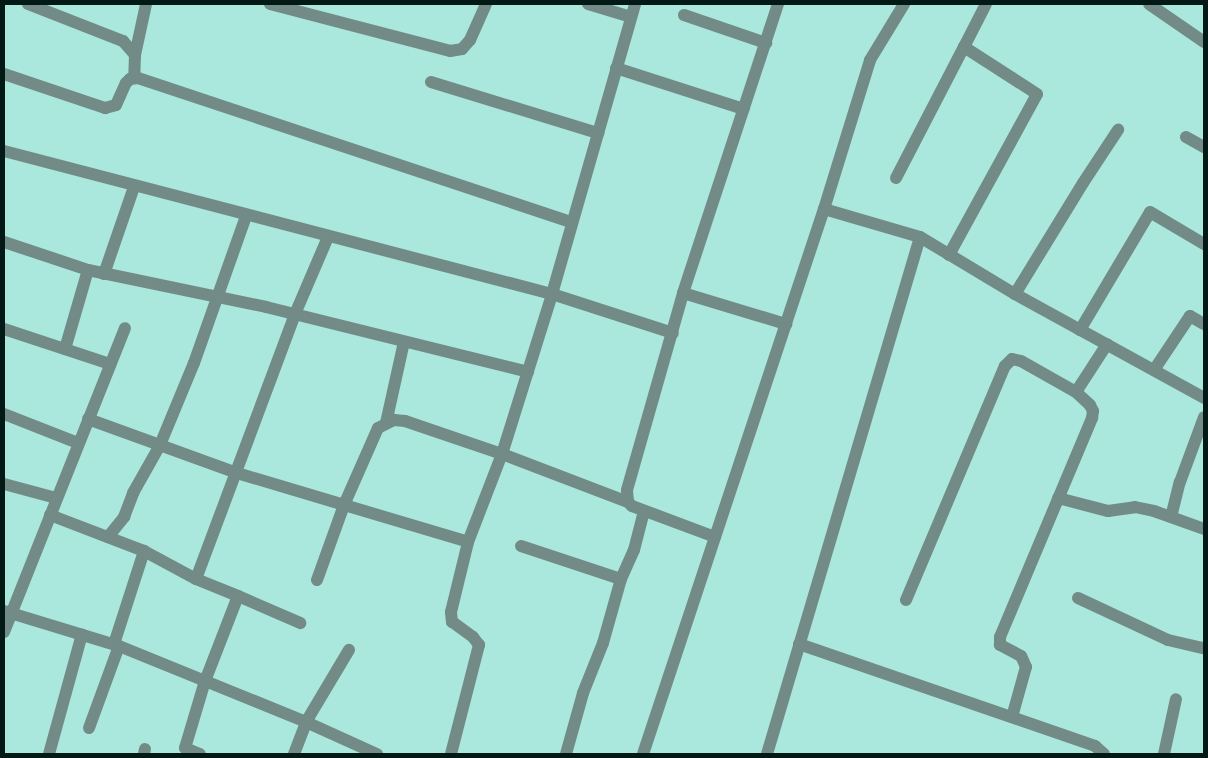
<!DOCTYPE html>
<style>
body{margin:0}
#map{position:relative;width:1208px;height:758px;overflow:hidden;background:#aae7dd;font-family:"Nunito Sans",sans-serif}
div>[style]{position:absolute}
.minor>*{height:12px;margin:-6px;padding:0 6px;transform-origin:6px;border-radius:6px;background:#738b87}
span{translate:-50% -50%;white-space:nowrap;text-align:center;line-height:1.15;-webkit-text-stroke:4px #aae7dd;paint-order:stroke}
.frame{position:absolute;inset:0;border:5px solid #021916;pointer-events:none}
</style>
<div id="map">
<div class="minor">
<i style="left:28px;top:4px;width:102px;rotate:21.3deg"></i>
<i style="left:123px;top:41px;width:18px;rotate:49deg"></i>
<i style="left:135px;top:55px;width:23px;rotate:92deg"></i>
<i style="left:270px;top:4px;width:186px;rotate:14.6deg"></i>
<i style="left:450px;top:51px;width:12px;rotate:-9deg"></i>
<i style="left:462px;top:49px;width:12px;rotate:-48deg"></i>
<i style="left:470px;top:40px;width:39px;rotate:-66deg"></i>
<i style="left:588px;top:4px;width:45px;rotate:16.8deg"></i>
<i style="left:1149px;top:4px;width:67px;rotate:34.6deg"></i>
<i style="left:684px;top:15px;width:87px;rotate:18.9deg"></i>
<i style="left:135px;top:55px;width:52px;rotate:-77.8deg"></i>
<i style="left:616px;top:68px;width:134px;rotate:17.8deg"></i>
<i style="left:4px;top:74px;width:107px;rotate:18.6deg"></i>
<i style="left:105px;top:108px;width:11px;rotate:-15deg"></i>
<i style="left:116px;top:105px;width:24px;rotate:-66deg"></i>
<i style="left:126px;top:83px;width:6px;rotate:-45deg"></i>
<i style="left:130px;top:79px;width:8px;rotate:-7deg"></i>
<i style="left:138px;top:78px;width:456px;rotate:18.4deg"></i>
<i style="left:431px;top:82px;width:175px;rotate:17deg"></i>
<i style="left:1186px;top:137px;width:21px;rotate:29deg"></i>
<i style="left:4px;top:151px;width:566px;rotate:14.63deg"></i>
<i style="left:552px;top:294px;width:127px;rotate:17.9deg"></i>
<i style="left:896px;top:178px;width:148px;rotate:-62.6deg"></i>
<i style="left:824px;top:209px;width:100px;rotate:16.3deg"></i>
<i style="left:920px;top:237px;width:111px;rotate:31deg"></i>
<i style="left:1015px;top:294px;width:216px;rotate:28.8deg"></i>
<i style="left:4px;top:242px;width:89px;rotate:18.4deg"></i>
<i style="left:88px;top:270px;width:182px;rotate:11.7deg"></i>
<i style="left:266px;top:307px;width:270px;rotate:13.9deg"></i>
<i style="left:949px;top:255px;width:183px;rotate:-61.3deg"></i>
<i style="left:1037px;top:94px;width:87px;rotate:-147.2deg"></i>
<i style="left:964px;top:47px;width:48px;rotate:-62.9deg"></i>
<i style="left:104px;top:274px;width:92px;rotate:-71deg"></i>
<i style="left:683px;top:293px;width:108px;rotate:16.8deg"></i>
<i style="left:1015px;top:294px;width:130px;rotate:-58.5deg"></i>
<i style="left:1083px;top:183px;width:64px;rotate:-56.6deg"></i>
<i style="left:4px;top:329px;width:112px;rotate:18.3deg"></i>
<i style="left:1080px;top:330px;width:137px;rotate:-59.3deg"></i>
<i style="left:1150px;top:212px;width:63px;rotate:30.7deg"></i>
<i style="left:65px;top:349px;width:82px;rotate:-73.8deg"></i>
<i style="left:1154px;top:370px;width:65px;rotate:-56.3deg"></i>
<i style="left:1190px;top:316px;width:16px;rotate:30deg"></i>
<i style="left:4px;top:414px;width:79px;rotate:21.4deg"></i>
<i style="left:88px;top:419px;width:158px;rotate:19.9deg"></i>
<i style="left:237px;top:473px;width:241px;rotate:16.6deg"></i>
<i style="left:386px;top:423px;width:83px;rotate:-77.5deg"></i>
<i style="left:4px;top:484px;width:54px;rotate:15.1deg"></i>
<i style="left:1058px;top:498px;width:52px;rotate:14.6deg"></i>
<i style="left:1108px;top:511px;width:27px;rotate:-8deg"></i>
<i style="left:1135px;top:507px;width:19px;rotate:12deg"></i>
<i style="left:1154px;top:511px;width:53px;rotate:19.8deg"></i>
<i style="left:50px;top:515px;width:101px;rotate:21deg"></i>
<i style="left:1171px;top:517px;width:36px;rotate:-76deg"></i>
<i style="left:1180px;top:482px;width:69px;rotate:-69.7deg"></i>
<i style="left:108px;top:537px;width:26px;rotate:-51deg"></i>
<i style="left:124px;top:517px;width:26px;rotate:-69deg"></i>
<i style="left:133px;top:493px;width:55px;rotate:-60.6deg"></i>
<i style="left:160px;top:445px;width:89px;rotate:-67.5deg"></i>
<i style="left:194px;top:363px;width:156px;rotate:-70.5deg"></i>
<i style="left:715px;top:537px;width:89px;rotate:-159.5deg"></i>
<i style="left:632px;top:506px;width:6px;rotate:-135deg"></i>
<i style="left:628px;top:502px;width:12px;rotate:-95deg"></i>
<i style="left:627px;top:490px;width:205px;rotate:-74.1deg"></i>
<i style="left:683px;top:293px;width:304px;rotate:-71.8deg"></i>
<i style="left:521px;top:546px;width:105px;rotate:18.3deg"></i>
<i style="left:196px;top:579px;width:45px;rotate:22deg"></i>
<i style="left:238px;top:596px;width:91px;rotate:111.2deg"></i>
<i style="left:205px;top:681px;width:70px;rotate:106.6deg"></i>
<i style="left:185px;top:748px;width:16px;rotate:22deg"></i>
<i style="left:317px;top:580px;width:80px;rotate:-70.2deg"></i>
<i style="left:344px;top:505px;width:84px;rotate:-66.2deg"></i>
<i style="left:378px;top:428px;width:18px;rotate:-27deg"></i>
<i style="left:394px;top:420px;width:11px;rotate:5deg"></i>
<i style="left:405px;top:421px;width:102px;rotate:18.8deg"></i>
<i style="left:502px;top:454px;width:135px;rotate:20.9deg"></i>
<i style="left:238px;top:596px;width:68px;rotate:23.5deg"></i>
<i style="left:1078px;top:598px;width:99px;rotate:25deg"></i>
<i style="left:1168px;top:640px;width:37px;rotate:13deg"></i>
<i style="left:906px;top:600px;width:254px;rotate:-67.1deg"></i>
<i style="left:1005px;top:366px;width:10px;rotate:-45deg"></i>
<i style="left:1012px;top:359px;width:9px;rotate:13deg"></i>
<i style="left:1021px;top:361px;width:63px;rotate:29.4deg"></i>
<i style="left:4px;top:611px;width:120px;rotate:16.9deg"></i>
<i style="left:119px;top:646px;width:202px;rotate:22.1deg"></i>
<i style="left:306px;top:722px;width:78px;rotate:24.3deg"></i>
<i style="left:4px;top:632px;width:327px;rotate:-68.3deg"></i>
<i style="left:114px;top:644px;width:98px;rotate:-72.1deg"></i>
<i style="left:144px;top:551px;width:59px;rotate:28.3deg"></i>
<i style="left:196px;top:579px;width:283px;rotate:-69.5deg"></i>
<i style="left:295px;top:314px;width:84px;rotate:-66.8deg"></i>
<i style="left:799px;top:644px;width:313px;rotate:19deg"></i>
<i style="left:1095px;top:746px;width:12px;rotate:42deg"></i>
<i style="left:1012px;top:717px;width:52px;rotate:-74.4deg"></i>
<i style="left:1026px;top:667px;width:12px;rotate:-114deg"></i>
<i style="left:1021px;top:656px;width:24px;rotate:-152deg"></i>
<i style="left:1000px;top:645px;width:8px;rotate:-90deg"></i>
<i style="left:1000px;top:637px;width:238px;rotate:-67.2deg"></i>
<i style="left:1092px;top:418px;width:7px;rotate:-82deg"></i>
<i style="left:1093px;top:411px;width:7px;rotate:-117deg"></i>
<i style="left:1090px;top:405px;width:19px;rotate:-137deg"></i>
<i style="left:1076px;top:392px;width:57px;rotate:-57.1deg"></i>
<i style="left:89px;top:728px;width:87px;rotate:-69.9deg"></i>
<i style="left:49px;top:754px;width:124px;rotate:-74.6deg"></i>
<i style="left:144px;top:754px;width:5px;rotate:-79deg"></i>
<i style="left:294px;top:754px;width:34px;rotate:-69deg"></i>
<i style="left:306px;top:722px;width:84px;rotate:-59.2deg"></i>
<i style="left:451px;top:754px;width:113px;rotate:-75.6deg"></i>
<i style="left:479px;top:645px;width:10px;rotate:-127deg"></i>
<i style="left:473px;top:637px;width:26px;rotate:-144deg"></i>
<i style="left:452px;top:622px;width:10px;rotate:-96deg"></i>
<i style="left:451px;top:612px;width:72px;rotate:-76.3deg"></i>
<i style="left:468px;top:542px;width:94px;rotate:-68.9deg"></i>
<i style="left:502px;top:454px;width:168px;rotate:-72.6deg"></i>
<i style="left:552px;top:294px;width:302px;rotate:-74deg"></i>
<i style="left:566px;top:754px;width:63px;rotate:-74.4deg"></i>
<i style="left:583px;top:693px;width:54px;rotate:-68.2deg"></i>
<i style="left:603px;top:643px;width:66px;rotate:-74.3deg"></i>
<i style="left:621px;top:579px;width:32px;rotate:-66deg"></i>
<i style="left:634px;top:550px;width:40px;rotate:-75.6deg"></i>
<i style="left:643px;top:754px;width:574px;rotate:-71.63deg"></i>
<i style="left:824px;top:209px;width:156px;rotate:-72.8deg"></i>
<i style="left:870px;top:60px;width:66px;rotate:-58.7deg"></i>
<i style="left:767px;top:754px;width:539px;rotate:-73.51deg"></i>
<i style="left:1164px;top:754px;width:56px;rotate:-77.7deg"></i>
</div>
<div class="frame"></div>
</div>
